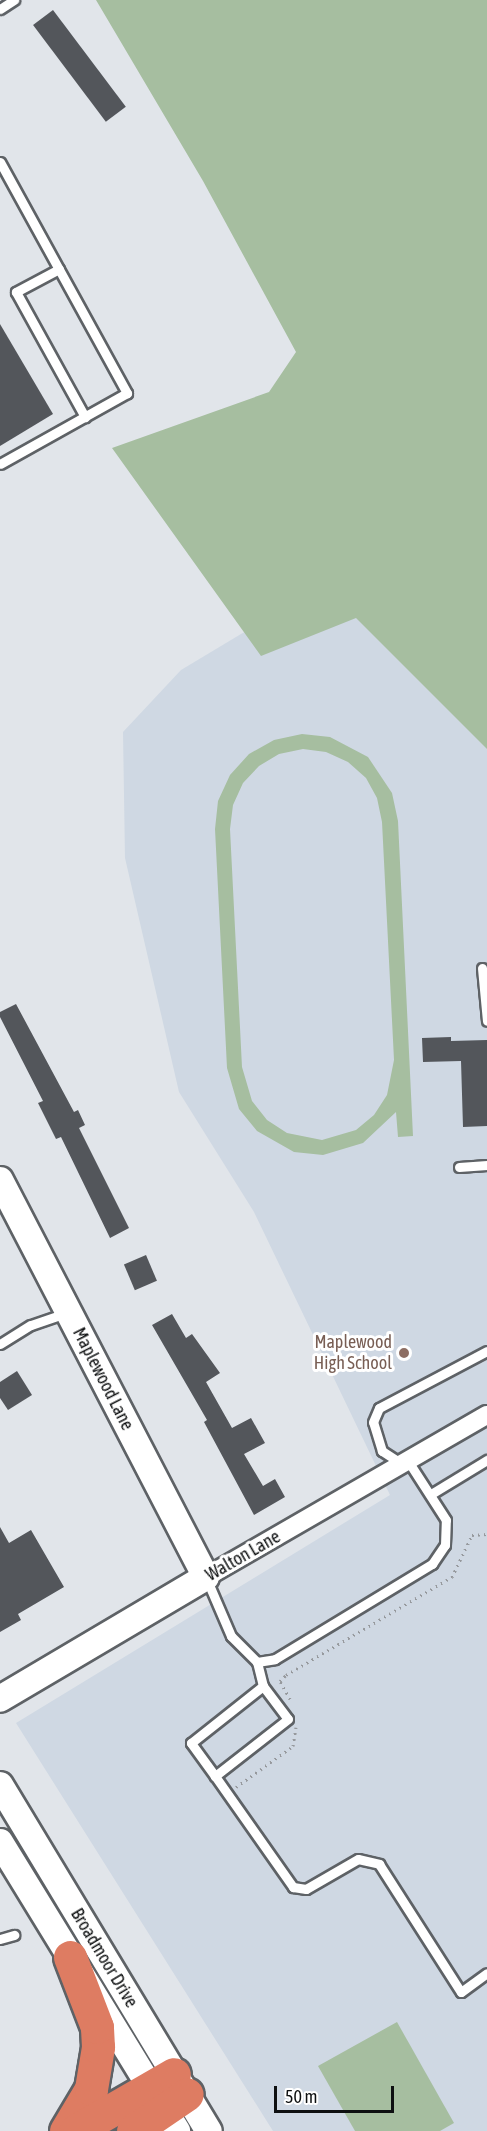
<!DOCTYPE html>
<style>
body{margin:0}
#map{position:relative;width:487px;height:2131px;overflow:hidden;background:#e1e5ea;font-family:"Asap Condensed",sans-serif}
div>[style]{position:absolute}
.built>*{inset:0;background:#cfd8e3}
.green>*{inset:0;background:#a6bea0}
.building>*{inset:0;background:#53565b;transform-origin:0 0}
.path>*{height:3px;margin-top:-1.5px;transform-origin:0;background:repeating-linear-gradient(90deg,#96999d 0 1.5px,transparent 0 6px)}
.roads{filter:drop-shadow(2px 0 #5e6266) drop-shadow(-2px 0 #5e6266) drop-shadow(0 2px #5e6266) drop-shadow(0 -2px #5e6266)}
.lane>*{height:9px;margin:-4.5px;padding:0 4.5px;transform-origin:4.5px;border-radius:4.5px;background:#fff}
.street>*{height:18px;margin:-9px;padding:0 9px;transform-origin:9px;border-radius:9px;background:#fff}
.secondary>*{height:26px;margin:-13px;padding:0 13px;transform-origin:13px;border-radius:13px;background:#fff}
.highway>*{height:33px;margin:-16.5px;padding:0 16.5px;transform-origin:16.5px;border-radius:16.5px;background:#de7c62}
.dots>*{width:16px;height:16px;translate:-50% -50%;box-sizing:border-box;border:3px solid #fff;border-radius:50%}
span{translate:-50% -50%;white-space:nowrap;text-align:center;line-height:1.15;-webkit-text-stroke:6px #fff;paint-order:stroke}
.education-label{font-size:18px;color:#785e54}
.right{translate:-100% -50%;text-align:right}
.street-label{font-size:18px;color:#0e1011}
.scale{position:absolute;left:274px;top:2086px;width:120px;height:27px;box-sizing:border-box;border:3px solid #0e1011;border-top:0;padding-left:8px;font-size:18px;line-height:21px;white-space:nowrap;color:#0e1011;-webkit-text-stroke:4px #fff;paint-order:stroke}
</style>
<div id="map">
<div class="built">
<i style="clip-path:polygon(465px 500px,487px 502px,487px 2131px,273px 2131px,16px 1723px,390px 1495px,254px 1212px,179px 1092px,125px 858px,123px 732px,181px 670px)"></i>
</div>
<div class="green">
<i style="clip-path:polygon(96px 0,487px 0,487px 749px,356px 618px,261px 656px,112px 448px,269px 392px,296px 352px,203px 181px)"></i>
<i style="clip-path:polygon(evenodd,302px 734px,330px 737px,368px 757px,392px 793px,398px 821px,413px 1136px,398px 1137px,396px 1112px,363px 1143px,323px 1155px,294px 1152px,257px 1131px,239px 1109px,227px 1068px,215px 829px,218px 801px,230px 775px,249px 754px,274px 740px,302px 734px,303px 749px,326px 752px,348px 762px,366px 778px,377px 798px,382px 822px,394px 1060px,387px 1095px,374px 1115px,356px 1130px,322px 1140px,287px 1133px,267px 1120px,252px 1101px,242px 1067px,230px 829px,233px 805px,243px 783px,259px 766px,279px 754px,303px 749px)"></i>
<i style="clip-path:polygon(397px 2022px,454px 2123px,440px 2131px,355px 2131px,318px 2066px)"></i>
</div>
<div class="building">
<i style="left:53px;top:10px;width:121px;height:25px;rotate:53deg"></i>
<i style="clip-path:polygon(0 324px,53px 414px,0 446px)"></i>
<i style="clip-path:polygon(16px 1004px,74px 1112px,78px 1110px,85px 1125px,79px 1128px,129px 1228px,110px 1238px,61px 1137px,56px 1139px,38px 1103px,43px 1101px,0 1017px,0 1012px)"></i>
<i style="clip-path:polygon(451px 1037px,451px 1041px,487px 1040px,487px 1126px,463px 1127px,461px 1061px,423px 1062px,422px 1038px)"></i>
<i style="left:146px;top:1255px;width:28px;height:24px;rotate:67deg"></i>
<i style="clip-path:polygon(172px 1314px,186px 1338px,192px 1334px,220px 1373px,206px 1382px,232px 1428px,251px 1418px,265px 1443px,244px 1454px,263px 1486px,275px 1479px,285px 1497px,254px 1515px,204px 1422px,207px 1420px,152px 1325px)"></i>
<i style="clip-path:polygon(17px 1371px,32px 1395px,8px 1410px,0 1398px,0 1382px)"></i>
<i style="clip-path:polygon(0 1527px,9px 1543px,31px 1530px,64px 1587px,18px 1614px,21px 1620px,0 1632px)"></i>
</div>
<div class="path">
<i style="left:290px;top:1699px;width:21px;rotate:-119deg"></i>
<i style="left:280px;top:1681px;width:8px;rotate:-45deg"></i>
<i style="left:286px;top:1675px;width:193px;rotate:-30.6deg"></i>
<i style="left:452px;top:1577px;width:47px;rotate:-64.5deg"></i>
<i style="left:472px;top:1535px;width:15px;rotate:-4deg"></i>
<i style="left:236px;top:1787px;width:70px;rotate:-35.7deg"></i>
<i style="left:293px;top:1746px;width:19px;rotate:-81deg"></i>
</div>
<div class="roads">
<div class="lane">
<i style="left:0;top:9px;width:17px;rotate:-33deg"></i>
<i style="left:0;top:162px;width:264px;rotate:61.2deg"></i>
<i style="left:127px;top:393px;width:145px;rotate:150.8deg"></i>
<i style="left:59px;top:269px;width:49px;rotate:151.9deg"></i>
<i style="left:16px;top:292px;width:143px;rotate:61.1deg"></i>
<i style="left:482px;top:968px;width:53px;rotate:84.6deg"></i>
<i style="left:459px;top:1167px;width:28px;rotate:-4deg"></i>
<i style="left:0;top:1344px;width:36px;rotate:-32deg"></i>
<i style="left:31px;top:1325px;width:37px;rotate:-19deg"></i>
<i style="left:431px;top:1494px;width:66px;rotate:-31.3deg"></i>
<i style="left:207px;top:1580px;width:61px;rotate:66.8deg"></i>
<i style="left:231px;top:1636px;width:37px;rotate:45deg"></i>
<i style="left:257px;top:1662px;width:18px;rotate:-9deg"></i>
<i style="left:275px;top:1659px;width:184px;rotate:-31.2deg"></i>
<i style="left:432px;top:1564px;width:23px;rotate:-56deg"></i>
<i style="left:445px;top:1545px;width:25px;rotate:-88deg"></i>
<i style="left:446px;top:1520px;width:70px;rotate:-122.8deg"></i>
<i style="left:408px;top:1461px;width:12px;rotate:-175deg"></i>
<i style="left:396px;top:1460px;width:17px;rotate:-147deg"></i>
<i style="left:382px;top:1451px;width:30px;rotate:-107deg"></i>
<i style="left:373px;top:1422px;width:15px;rotate:-67deg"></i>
<i style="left:379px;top:1408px;width:122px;rotate:-27.8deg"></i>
<i style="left:257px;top:1662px;width:25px;rotate:76deg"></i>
<i style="left:263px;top:1686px;width:41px;rotate:52.9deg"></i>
<i style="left:288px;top:1719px;width:93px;rotate:142deg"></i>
<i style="left:215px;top:1776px;width:41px;rotate:-126deg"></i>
<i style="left:191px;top:1743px;width:92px;rotate:-38.4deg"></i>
<i style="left:215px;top:1776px;width:136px;rotate:54.9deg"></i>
<i style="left:293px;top:1887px;width:13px;rotate:9deg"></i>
<i style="left:306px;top:1889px;width:60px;rotate:-30deg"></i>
<i style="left:358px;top:1859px;width:22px;rotate:13deg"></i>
<i style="left:379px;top:1864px;width:152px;rotate:57.4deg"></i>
<i style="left:461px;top:1992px;width:32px;rotate:-36deg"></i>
<i style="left:0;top:1939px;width:15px;rotate:-16deg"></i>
</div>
<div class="street">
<i style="left:206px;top:1577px;width:324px;rotate:-30deg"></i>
</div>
<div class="secondary">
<i style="left:0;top:1180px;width:447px;rotate:62.6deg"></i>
<i style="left:206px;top:1577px;width:239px;rotate:149.4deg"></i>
<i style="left:0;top:1785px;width:404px;rotate:58.9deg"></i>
<i style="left:0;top:1842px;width:339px;rotate:58.5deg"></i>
</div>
<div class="highway">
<i style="left:66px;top:2131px;width:49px;rotate:-59.2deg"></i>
<i style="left:91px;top:2089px;width:43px;rotate:-80.5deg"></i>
<i style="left:98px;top:2047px;width:20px;rotate:-93deg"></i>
<i style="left:97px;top:2027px;width:75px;rotate:-111.1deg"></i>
<i style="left:75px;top:2131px;width:114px;rotate:-29.9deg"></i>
<i style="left:133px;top:2131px;width:65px;rotate:-34.4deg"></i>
</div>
</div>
<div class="dots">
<i style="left:404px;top:1353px;background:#8d6e63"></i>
</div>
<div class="education-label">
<span class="right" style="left:392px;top:1353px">Maplewood<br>High School</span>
</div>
<div class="street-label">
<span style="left:103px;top:1379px;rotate:63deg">Maplewood Lane</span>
<span style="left:243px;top:1556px;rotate:-30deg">Walton Lane</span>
<span style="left:104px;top:1958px;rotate:59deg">Broadmoor Drive</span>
</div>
<div class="scale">50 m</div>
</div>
